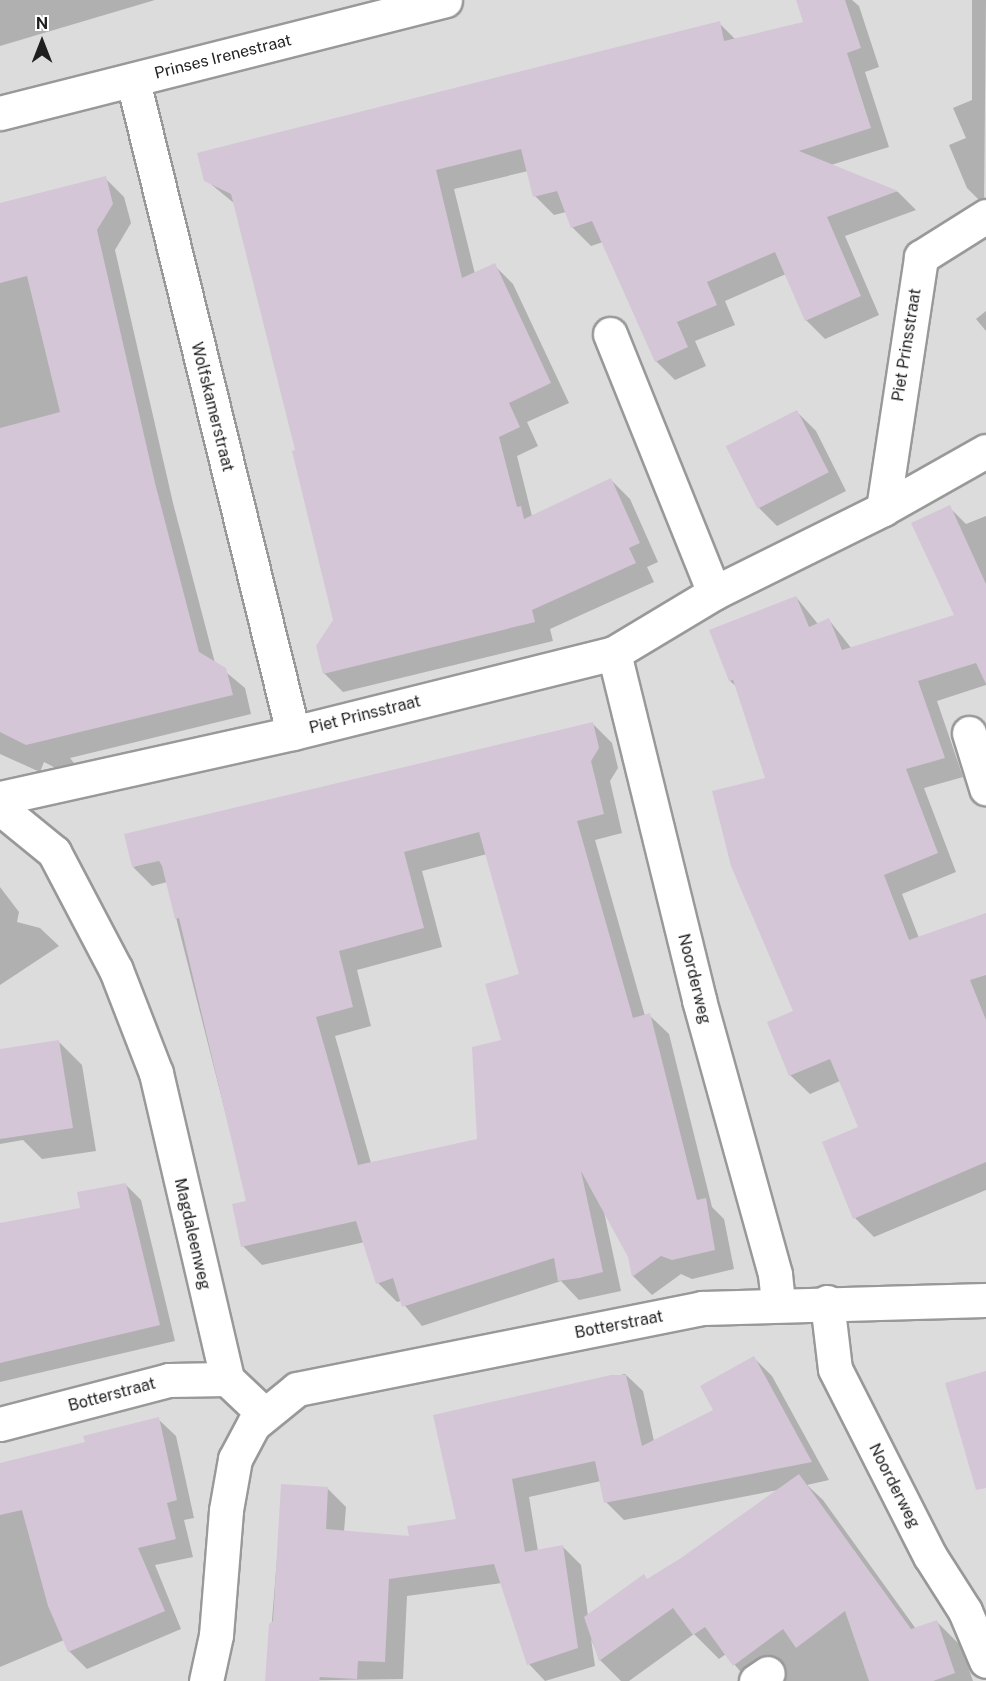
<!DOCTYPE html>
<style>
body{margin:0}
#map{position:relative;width:986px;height:1681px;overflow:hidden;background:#efe5ef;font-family:"Public Sans",sans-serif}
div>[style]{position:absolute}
.residential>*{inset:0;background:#dcdcdd;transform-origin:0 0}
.shadow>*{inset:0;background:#0003}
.building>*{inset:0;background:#d4c6d6;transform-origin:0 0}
.roads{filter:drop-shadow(2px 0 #999) drop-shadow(-2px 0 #999) drop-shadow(0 2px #999) drop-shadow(0 -2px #999)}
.minor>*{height:33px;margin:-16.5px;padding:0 16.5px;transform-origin:16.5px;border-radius:16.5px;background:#fff}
span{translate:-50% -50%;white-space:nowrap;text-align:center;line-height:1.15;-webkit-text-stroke:4.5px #fff;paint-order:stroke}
.street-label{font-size:16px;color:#1f1f1f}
.north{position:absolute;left:12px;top:12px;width:60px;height:60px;-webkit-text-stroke:4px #fff;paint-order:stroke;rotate:0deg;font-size:16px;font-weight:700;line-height:24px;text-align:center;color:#1f1f1f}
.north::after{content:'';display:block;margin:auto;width:21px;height:27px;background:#1f1f1f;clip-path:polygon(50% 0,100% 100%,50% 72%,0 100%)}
</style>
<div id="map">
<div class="residential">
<i style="left:0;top:0;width:986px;height:1681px"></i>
</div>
<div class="shadow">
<i style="clip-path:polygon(0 0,155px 0,0 46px)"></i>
<i style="clip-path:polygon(801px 0,852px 0,859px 6px,879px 67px,865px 72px,889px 147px,831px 165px,898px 192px,916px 210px,845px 236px,879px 315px,825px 339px,806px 320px,786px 274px,725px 301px,735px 325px,695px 341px,706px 366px,675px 380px,656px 361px,603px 242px,591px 246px,572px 227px,566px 212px,554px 215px,535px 196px,528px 171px,454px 189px,475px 274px,494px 265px,513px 284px,569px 403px,527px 422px,538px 446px,517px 456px,532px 516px,611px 480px,630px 499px,658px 562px,647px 567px,654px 582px,550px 629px,553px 641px,343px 692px,324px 673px,334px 620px,297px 451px,235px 204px,206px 180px,719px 23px,736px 40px,805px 23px)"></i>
<i style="clip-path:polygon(972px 0,986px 0,984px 205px,967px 188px,949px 145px,966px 138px,953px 108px,972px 100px)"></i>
<i style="clip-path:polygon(105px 178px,124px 197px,131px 223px,115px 250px,173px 503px,215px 663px,245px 688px,251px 714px,70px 758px,89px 782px,85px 783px,44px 762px,40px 772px,0 754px,0 204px)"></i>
<i style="clip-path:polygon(986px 311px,986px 331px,976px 319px)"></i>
<i style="clip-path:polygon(797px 412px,816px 431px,846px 491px,777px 526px,758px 507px)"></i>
<i style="clip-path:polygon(949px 507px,966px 524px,986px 516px,986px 685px,937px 701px,963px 777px,924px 788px,956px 872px,902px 894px,919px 938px,986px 914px,986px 1190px,874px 1237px,855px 1218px,860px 1128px,840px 1081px,810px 1094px,790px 1075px,795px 1012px,766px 779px,737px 687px,730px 681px,796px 597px,818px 624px,829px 620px,852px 649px,956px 616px)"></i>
<i style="clip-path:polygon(evenodd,593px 724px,612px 743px,618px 768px,610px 781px,622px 833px,595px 840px,645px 1016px,649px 1015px,669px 1034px,712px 1207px,724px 1219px,734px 1269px,692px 1279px,681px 1274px,652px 1295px,633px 1276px,629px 1256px,604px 1212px,621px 1291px,579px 1300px,561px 1281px,422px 1326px,401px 1301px,397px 1302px,378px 1283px,365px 1242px,262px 1265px,243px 1246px,248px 1202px,167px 882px,152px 886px,133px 867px,593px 724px,487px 854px,521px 975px,479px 1141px,371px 1163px,335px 1036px,371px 1026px,357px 970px,442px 947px,422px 871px,487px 854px)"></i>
<i style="clip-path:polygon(0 887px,19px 912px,17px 922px,40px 928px,59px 946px,0 985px)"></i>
<i style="clip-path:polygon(59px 1042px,82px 1065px,96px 1151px,42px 1159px,23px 1140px,0 1144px,0 1073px)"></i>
<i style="clip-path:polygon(125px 1184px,141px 1200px,175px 1341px,0 1382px,0 1225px,82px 1209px)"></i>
<i style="clip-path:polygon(evenodd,754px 1358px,772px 1376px,829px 1480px,807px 1485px,823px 1500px,916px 1629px,937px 1622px,961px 1646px,973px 1681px,748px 1681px,726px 1654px,719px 1659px,694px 1634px,629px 1681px,621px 1681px,600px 1660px,591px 1639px,595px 1666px,545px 1681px,529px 1664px,502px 1583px,407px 1596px,403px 1679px,267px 1681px,283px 1486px,328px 1489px,346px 1507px,344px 1532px,410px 1538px,458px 1520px,435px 1416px,625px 1374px,643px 1391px,654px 1441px,715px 1410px,754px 1358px,601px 1481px,606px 1502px,624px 1520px,778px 1490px,682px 1559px,588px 1616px,581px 1565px,563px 1547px,538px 1551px,529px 1497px,601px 1481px)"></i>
<i style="clip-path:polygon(158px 1419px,176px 1436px,194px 1518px,184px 1520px,193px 1557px,155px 1565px,181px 1629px,87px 1669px,69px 1651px,64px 1640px,0 1667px,0 1465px,86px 1444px)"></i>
</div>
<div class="building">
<i style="clip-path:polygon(796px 0,845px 0,861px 48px,847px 53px,871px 128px,799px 151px,898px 191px,827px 217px,861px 296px,805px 321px,775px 252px,707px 282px,717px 305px,677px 322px,688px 347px,655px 362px,592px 221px,571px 228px,557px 191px,533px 197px,521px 149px,436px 170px,462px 278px,495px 263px,551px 383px,509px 403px,520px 427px,499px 437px,517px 507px,521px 506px,524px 519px,611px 478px,640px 543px,629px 548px,636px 563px,532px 610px,535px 622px,323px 674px,316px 646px,333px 620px,292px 451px,295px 450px,231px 194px,204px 181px,197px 153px,720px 21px,724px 41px,803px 22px)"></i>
<i style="clip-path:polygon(106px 176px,113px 204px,97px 230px,155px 483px,199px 652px,226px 668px,233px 695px,26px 745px,0 732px,0 428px,60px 412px,27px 276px,0 283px,0 203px)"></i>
<i style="left:797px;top:410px;width:70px;height:80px;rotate:63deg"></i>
<i style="clip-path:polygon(950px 505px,986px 584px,986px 684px,976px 663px,918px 681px,945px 758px,906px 769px,938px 853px,884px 875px,909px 940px,986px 913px,986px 975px,970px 980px,986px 1020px,986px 1162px,853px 1219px,822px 1142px,858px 1127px,830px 1059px,789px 1076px,767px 1022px,793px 1011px,731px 866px,712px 791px,765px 778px,733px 680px,729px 681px,709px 630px,796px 596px,809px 627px,829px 618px,842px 650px,954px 615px,911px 523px)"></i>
<i style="clip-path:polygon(evenodd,593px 722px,599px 748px,591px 761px,604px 814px,577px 821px,633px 1018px,650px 1013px,697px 1200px,706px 1198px,715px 1250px,672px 1260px,661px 1256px,632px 1277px,628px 1257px,581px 1171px,603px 1272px,579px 1278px,558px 1281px,554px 1258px,402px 1307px,393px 1278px,376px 1284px,356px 1221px,241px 1247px,232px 1204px,246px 1201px,179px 918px,175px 919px,162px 866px,159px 861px,132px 867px,124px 834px,593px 722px,479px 832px,519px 974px,485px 984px,501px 1040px,472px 1047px,477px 1139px,358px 1165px,316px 1017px,353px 1007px,339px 951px,424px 928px,404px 852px,479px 832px)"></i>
<i style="clip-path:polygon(59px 1040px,73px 1128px,0 1139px,0 1049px)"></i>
<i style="clip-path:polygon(126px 1183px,160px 1325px,0 1363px,0 1223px,80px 1208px,77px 1192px)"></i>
<i style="clip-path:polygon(754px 1356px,812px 1462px,604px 1503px,595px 1461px,512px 1479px,525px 1552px,563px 1545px,578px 1648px,527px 1665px,494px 1564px,389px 1579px,385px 1662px,358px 1661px,357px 1679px,320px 1677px,319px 1681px,265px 1681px,269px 1624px,273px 1621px,281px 1484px,328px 1487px,326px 1529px,409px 1536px,407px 1526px,456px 1519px,433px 1415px,611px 1375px,626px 1375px,642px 1446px,713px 1410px,700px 1386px)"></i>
<i style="clip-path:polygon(986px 1371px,986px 1488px,976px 1490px,945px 1383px)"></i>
<i style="clip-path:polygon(159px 1417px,177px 1500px,167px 1503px,176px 1539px,138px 1548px,165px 1611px,68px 1652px,48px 1606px,22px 1510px,0 1515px,0 1463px,85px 1442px,83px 1436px)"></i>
<i style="clip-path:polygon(799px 1474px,911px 1629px,937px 1620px,955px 1673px,933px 1681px,869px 1681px,845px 1611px,796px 1648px,783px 1629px,733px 1666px,705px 1627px,693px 1635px,673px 1608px,599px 1661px,584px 1617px,644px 1574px,647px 1579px,681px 1558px)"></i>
</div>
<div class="roads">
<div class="minor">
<i style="left:133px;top:81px;width:671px;rotate:76.21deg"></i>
<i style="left:0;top:113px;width:459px;rotate:-14.2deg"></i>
<i style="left:610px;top:334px;width:279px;rotate:68.1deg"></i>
<i style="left:883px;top:509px;width:118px;rotate:-29.4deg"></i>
<i style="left:614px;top:653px;width:357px;rotate:76.2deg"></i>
<i style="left:699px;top:1000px;width:284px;rotate:74.5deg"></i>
<i style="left:775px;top:1274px;width:30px;rotate:84deg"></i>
<i style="left:969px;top:733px;width:58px;rotate:72.8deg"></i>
<i style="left:0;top:798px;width:300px;rotate:-12.5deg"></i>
<i style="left:293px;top:733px;width:331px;rotate:-14deg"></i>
<i style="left:614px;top:653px;width:117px;rotate:-31deg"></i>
<i style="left:714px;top:593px;width:189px;rotate:-26.4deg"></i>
<i style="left:883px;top:509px;width:255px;rotate:-81.4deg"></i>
<i style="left:921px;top:257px;width:77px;rotate:-32.2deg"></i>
<i style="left:0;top:808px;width:70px;rotate:39.2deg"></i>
<i style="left:54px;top:852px;width:133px;rotate:62.3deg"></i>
<i style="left:116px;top:970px;width:110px;rotate:68.8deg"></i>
<i style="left:156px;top:1073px;width:314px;rotate:76.9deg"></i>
<i style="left:227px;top:1379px;width:51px;rotate:43.4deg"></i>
<i style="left:827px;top:1302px;width:67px;rotate:83.2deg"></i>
<i style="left:835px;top:1369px;width:210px;rotate:63.1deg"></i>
<i style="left:930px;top:1556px;width:65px;rotate:57.5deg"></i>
<i style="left:965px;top:1611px;width:54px;rotate:67.2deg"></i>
<i style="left:0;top:1424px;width:175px;rotate:-14.6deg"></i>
<i style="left:169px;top:1380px;width:58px;rotate:-1deg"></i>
<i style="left:206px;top:1681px;width:47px;rotate:-77.7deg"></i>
<i style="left:216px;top:1635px;width:125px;rotate:-85.4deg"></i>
<i style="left:226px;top:1510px;width:52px;rotate:-80deg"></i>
<i style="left:235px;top:1459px;width:40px;rotate:-62deg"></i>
<i style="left:254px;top:1424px;width:55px;rotate:-39.1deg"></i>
<i style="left:297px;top:1389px;width:413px;rotate:-11.3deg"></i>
<i style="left:702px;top:1308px;width:284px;rotate:-1.6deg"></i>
<i style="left:756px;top:1681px;width:14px;rotate:-34deg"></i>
</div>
</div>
<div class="street-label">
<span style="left:223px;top:57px;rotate:-14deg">Prinses Irenestraat</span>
<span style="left:907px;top:345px;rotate:-81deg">Piet Prinsstraat</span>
<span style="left:212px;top:407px;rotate:76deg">Wolfskamerstraat</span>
<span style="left:365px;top:715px;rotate:-14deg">Piet Prinsstraat</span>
<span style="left:694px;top:979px;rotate:76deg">Noorderweg</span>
<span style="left:192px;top:1234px;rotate:77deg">Magdaleenweg</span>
<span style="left:619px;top:1325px;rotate:-11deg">Botterstraat</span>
<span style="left:112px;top:1395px;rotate:-15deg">Botterstraat</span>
<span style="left:894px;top:1486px;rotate:63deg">Noorderweg</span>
</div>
<div class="north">N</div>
</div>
